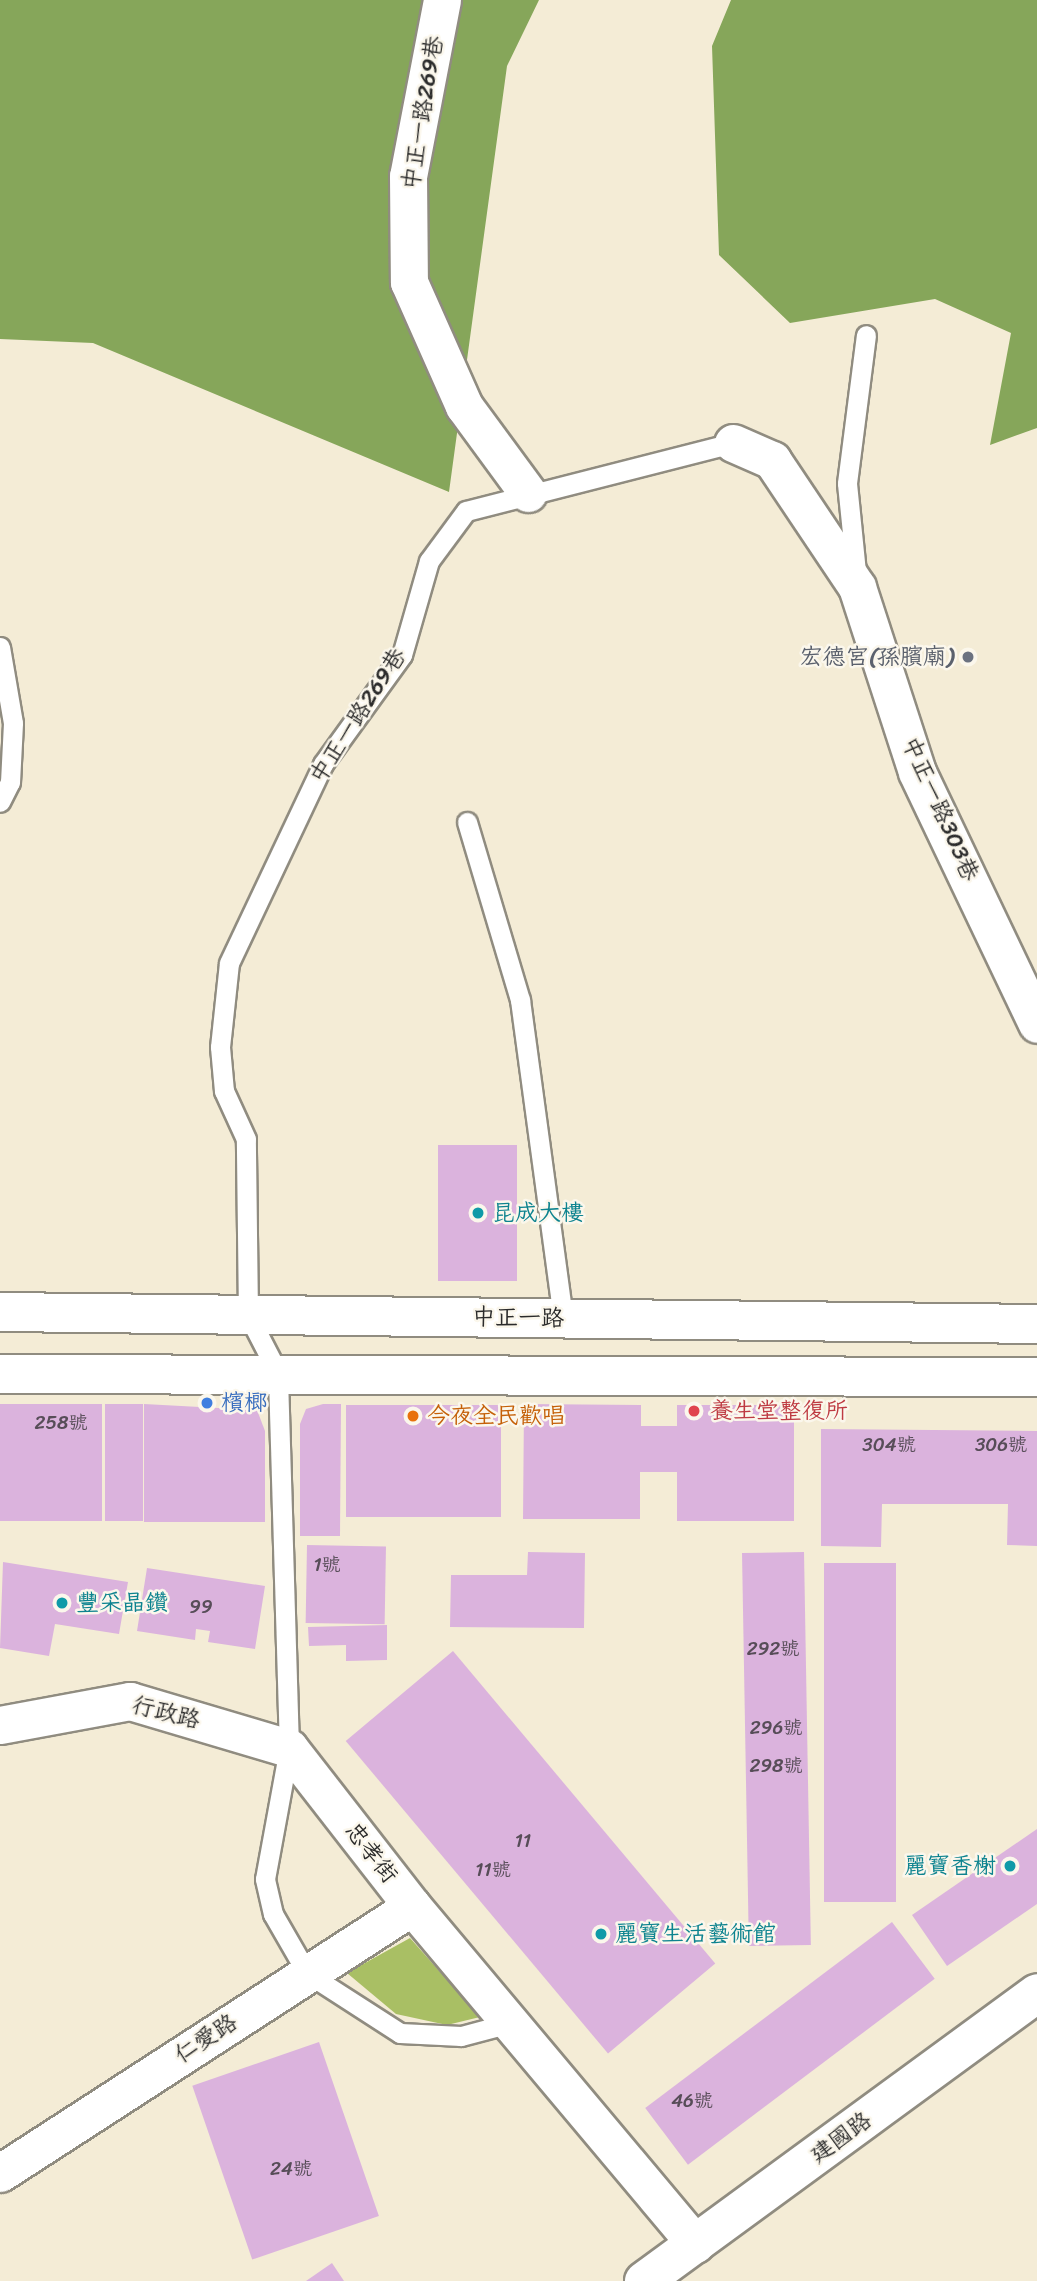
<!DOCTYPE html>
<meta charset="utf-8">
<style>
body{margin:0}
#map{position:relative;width:1037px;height:2281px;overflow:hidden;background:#f4ecd6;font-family:Sriracha,"LXGW WenKai TC",sans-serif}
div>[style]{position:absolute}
.green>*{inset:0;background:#a9bf64}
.forest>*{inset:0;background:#86a65a}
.building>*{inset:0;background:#dbb3dd;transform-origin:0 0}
.roads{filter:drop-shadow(2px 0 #908c80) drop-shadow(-2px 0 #908c80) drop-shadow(0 2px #908c80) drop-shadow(0 -2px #908c80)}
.lane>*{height:19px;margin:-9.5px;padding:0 9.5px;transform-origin:9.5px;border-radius:9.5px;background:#fff}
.street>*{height:37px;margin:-18.5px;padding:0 18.5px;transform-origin:18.5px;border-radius:18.5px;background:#fff}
.secondary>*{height:38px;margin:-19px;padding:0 19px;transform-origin:19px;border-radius:19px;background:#fff}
.dots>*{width:19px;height:19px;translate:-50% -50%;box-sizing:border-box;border:4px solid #fbf7ec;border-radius:50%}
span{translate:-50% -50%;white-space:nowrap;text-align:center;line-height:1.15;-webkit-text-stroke:5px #fbf7ec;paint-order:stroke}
.number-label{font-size:19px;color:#574d58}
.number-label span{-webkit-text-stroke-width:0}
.street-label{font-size:23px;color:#2b2b2b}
.worship-label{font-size:23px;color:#5b616d}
.right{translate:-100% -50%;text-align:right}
.culture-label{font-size:23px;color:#0d838f}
.left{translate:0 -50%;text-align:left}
.shop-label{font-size:23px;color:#366cbe}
.health-label{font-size:23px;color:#be3a42}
.food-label{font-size:23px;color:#c56008}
</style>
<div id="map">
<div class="green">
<i style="clip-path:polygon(410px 1938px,480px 2017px,447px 2025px,396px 2014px,347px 1973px)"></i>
</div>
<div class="forest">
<i style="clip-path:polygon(0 0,539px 0,507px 66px,449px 492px,93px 343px,0 339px)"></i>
<i style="clip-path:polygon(731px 0,1037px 0,1037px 428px,990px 445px,1011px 333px,935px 299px,790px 323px,719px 255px,712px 46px)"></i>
</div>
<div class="building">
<i style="left:517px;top:1145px;width:136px;height:79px;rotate:90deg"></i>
<i style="left:0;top:1404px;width:102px;height:117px"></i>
<i style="left:105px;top:1404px;width:38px;height:117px"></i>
<i style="clip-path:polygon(144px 1404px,257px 1410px,265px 1431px,265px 1522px,144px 1522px)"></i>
<i style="clip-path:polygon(323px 1404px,341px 1404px,340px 1536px,300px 1536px,300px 1424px,306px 1409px)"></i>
<i style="clip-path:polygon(524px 1404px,641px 1405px,641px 1426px,677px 1426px,677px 1405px,794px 1405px,794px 1521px,677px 1521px,677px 1472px,640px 1472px,640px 1519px,523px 1519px)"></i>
<i style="left:346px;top:1405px;width:155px;height:112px"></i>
<i style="clip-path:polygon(821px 1429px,1037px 1431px,1037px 1546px,1007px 1545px,1008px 1504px,882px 1504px,881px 1547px,821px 1546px)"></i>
<i style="left:307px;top:1545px;width:79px;height:78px;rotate:1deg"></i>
<i style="clip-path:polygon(528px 1552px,585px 1553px,584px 1628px,450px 1627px,451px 1575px,527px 1575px)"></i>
<i style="left:804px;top:1552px;width:393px;height:62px;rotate:89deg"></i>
<i style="clip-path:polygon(3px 1562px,128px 1582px,119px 1634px,55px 1624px,49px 1656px,0 1648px)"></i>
<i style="left:896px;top:1563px;width:339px;height:72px;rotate:90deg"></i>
<i style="clip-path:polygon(147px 1568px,265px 1586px,255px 1649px,208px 1642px,210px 1631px,196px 1629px,195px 1640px,137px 1631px)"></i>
<i style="clip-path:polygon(387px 1625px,387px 1660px,346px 1661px,346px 1645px,309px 1646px,308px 1627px)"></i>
<i style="left:453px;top:1651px;width:408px;height:140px;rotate:50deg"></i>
<i style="clip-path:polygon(1037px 1829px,1037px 1904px,947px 1966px,912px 1915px)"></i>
<i style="left:892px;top:1922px;width:71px;height:309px;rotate:53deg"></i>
<i style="left:319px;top:2042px;width:184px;height:134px;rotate:71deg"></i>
<i style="clip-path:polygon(332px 2263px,344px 2281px,306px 2281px)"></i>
</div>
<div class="roads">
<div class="lane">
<i style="left:856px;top:572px;width:89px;rotate:-95.8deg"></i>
<i style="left:847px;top:483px;width:149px;rotate:-82.7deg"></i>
<i style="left:0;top:647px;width:77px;rotate:80.3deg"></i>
<i style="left:13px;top:723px;width:59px;rotate:92.9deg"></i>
<i style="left:10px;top:782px;width:22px;rotate:117deg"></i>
<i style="left:467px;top:822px;width:186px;rotate:73.4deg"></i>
<i style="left:520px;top:1000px;width:322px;rotate:82.3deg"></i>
<i style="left:510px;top:2023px;width:51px;rotate:165.1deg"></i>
<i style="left:461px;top:2036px;width:61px;rotate:-177.2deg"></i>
<i style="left:400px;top:2033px;width:111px;rotate:-147.2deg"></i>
<i style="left:307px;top:1973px;width:68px;rotate:-120deg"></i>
<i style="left:273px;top:1914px;width:36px;rotate:-103deg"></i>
<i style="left:265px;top:1879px;width:133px;rotate:-79.6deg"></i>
<i style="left:289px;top:1748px;width:375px;rotate:-91.7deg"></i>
<i style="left:278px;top:1373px;width:65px;rotate:-117.3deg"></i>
<i style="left:248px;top:1315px;width:176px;rotate:-90.7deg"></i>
<i style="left:246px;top:1139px;width:53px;rotate:-114.6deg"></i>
<i style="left:224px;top:1091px;width:44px;rotate:-95.2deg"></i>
<i style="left:220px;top:1047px;width:84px;rotate:-83.9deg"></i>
<i style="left:229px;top:963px;width:220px;rotate:-64.7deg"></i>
<i style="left:323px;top:764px;width:135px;rotate:-54.1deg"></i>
<i style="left:402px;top:655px;width:98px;rotate:-74deg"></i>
<i style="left:429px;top:561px;width:62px;rotate:-53.5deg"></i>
<i style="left:466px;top:511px;width:276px;rotate:-14.3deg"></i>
</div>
<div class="street">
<i style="left:442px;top:0;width:179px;rotate:100.9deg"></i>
<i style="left:408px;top:176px;width:106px;rotate:89.5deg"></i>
<i style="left:409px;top:282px;width:136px;rotate:66.1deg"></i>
<i style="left:464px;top:406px;width:108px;rotate:53.7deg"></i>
<i style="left:733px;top:443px;width:43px;rotate:23.6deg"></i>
<i style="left:772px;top:460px;width:153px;rotate:56.2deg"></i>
<i style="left:857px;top:587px;width:194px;rotate:72deg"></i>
<i style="left:917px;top:772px;width:279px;rotate:64.5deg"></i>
<i style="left:0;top:1725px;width:132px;rotate:-10.5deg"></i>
<i style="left:130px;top:1701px;width:166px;rotate:16.5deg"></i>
<i style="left:289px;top:1748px;width:200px;rotate:52.1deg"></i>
<i style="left:412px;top:1906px;width:441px;rotate:50deg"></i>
<i style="left:0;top:2173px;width:491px;rotate:-32.9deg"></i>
</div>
<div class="secondary">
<i style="left:0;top:1312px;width:1037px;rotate:0.66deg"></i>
<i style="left:0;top:1374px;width:1037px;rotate:0.17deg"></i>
<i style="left:644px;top:2281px;width:487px;rotate:-36.2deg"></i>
</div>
</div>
<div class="dots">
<i style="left:968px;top:657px;background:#6b7280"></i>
<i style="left:478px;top:1213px;background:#0f9aa8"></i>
<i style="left:207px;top:1403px;background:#3f7fe0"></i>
<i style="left:694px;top:1411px;background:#e0444e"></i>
<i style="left:413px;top:1416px;background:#e8710a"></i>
<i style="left:62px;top:1603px;background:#0f9aa8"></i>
<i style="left:1010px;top:1866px;background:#0f9aa8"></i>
<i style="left:601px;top:1934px;background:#0f9aa8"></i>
</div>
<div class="number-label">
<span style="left:61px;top:1423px">258號</span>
<span style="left:889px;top:1445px">304號</span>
<span style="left:1001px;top:1445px">306號</span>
<span style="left:327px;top:1565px">1號</span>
<span style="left:201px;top:1607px">99</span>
<span style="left:773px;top:1649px">292號</span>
<span style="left:776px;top:1728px">296號</span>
<span style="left:776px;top:1766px">298號</span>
<span style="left:523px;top:1841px">11</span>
<span style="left:493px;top:1870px">11號</span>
<span style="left:692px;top:2101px">46號</span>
<span style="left:291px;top:2169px">24號</span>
</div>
<div class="street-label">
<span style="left:423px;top:113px;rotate:-81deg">中正一路269巷</span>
<span style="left:358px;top:716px;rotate:-57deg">中正一路269巷</span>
<span style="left:940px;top:809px;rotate:66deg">中正一路303巷</span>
<span style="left:518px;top:1318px;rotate:1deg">中正一路</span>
<span style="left:166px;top:1713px;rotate:14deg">行政路</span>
<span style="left:371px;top:1853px;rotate:52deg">忠孝街</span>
<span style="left:206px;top:2039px;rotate:-33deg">仁愛路</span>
<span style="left:841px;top:2138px;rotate:-36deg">建國路</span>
</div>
<div class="worship-label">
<span class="right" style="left:954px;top:657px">宏德宮(孫臏廟)</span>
</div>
<div class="culture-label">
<span class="left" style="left:492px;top:1213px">昆成大樓</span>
<span class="left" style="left:76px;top:1603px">豐采晶鑽</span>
<span class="right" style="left:996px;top:1866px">麗寶香榭</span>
<span class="left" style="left:615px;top:1934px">麗寶生活藝術館</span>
</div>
<div class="shop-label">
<span class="left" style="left:221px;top:1403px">檳榔</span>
</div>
<div class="health-label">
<span class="left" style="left:710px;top:1411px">養生堂整復所</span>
</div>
<div class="food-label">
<span class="left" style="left:427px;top:1416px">今夜全民歡唱</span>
</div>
</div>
